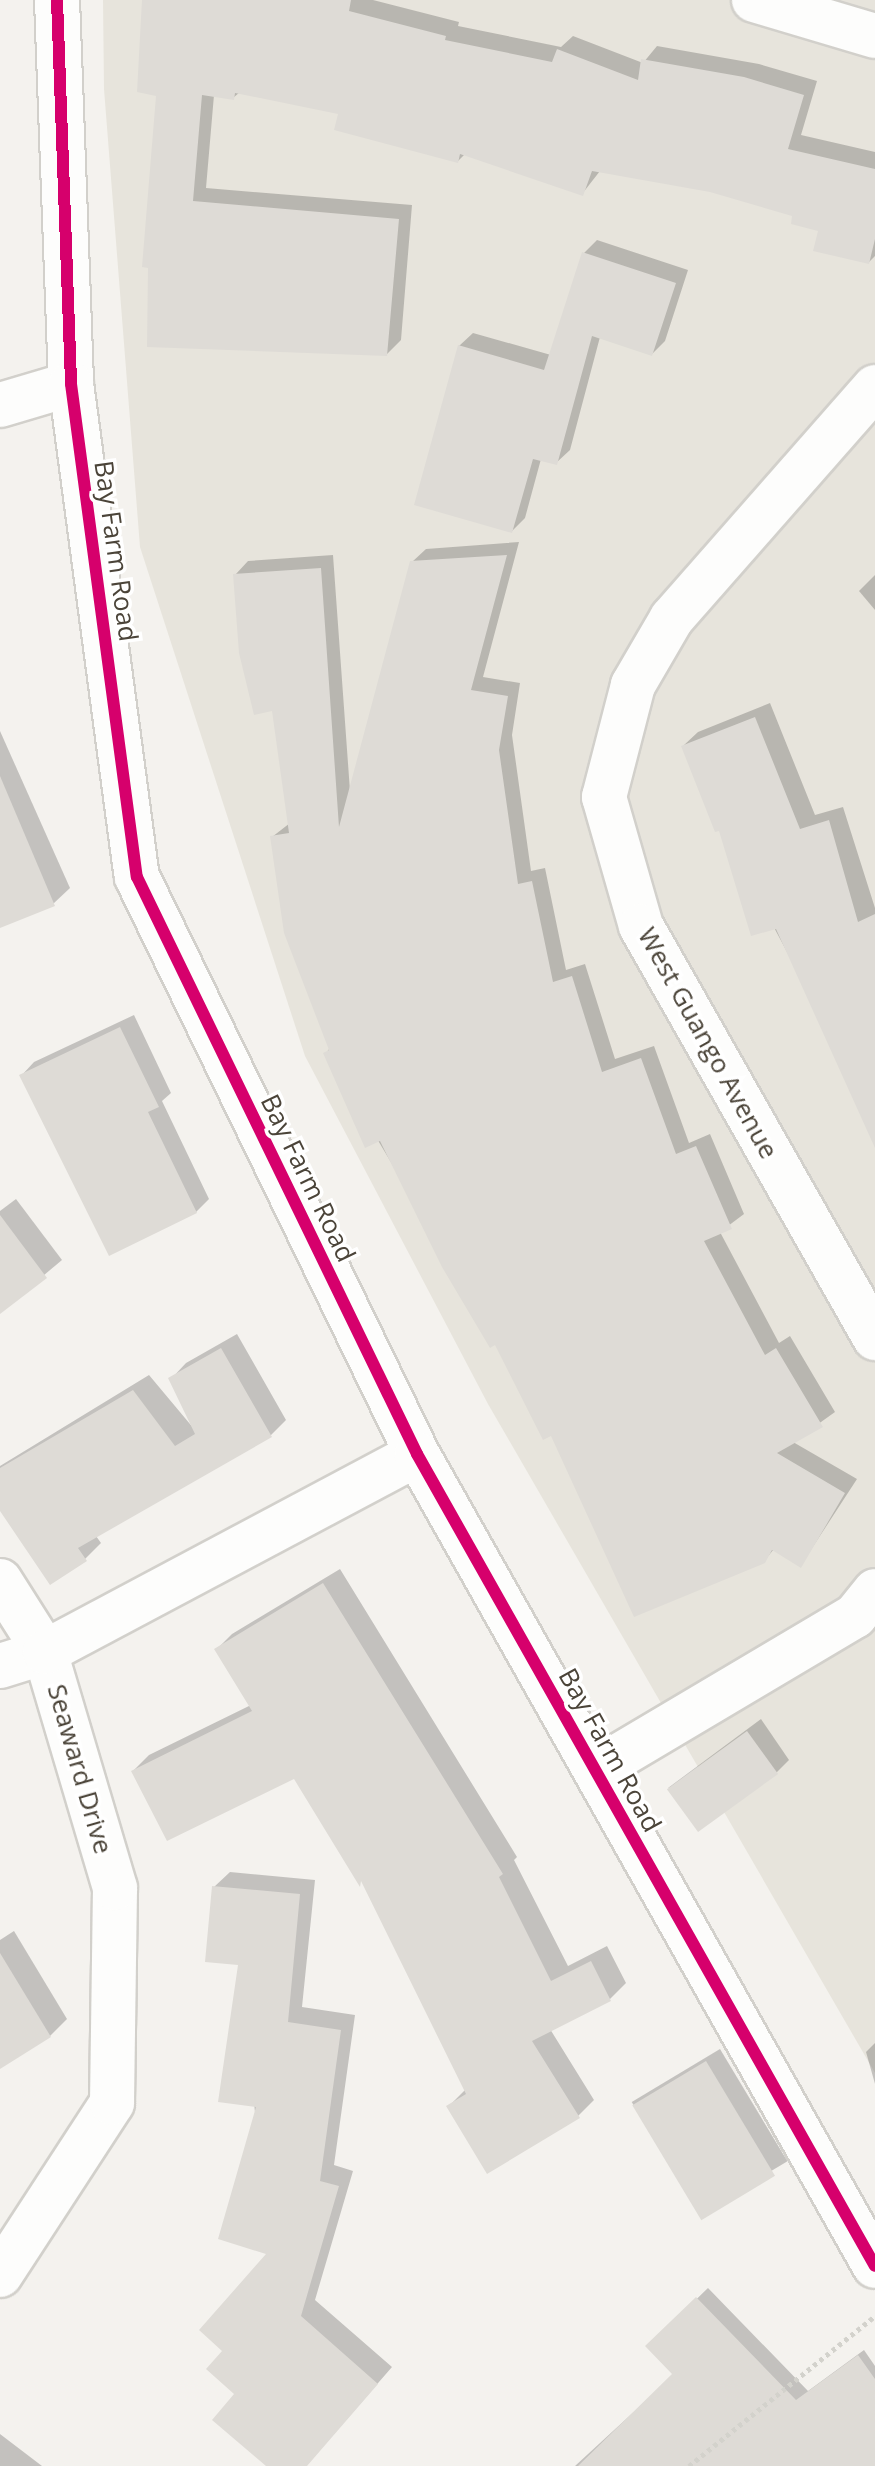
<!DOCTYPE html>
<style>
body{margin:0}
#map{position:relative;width:875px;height:2466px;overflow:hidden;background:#f4f2ee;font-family:"Open Sans",sans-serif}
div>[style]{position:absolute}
.residential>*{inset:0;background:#e7e4dc}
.shadow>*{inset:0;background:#0003;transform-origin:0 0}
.building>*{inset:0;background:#dedbd6;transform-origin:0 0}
.path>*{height:5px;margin-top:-2.5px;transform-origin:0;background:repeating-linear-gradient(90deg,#d3d2cc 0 4px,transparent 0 8px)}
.roads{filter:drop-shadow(2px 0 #d2d0cb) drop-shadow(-2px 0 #d2d0cb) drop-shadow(0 2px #d2d0cb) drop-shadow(0 -2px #d2d0cb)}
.minor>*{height:44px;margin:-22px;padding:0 22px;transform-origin:22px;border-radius:22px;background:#fdfdfc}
.tertiary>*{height:44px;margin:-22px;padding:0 22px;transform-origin:22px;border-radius:22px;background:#fdfdfc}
.cycleway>*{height:12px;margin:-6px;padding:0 6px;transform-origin:6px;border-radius:6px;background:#d6006c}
span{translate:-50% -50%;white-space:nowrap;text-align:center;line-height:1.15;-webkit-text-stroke:7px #fff;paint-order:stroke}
.street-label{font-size:26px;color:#4b4439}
</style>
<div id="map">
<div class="residential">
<i style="clip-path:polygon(103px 0,875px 0,875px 2073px,488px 1404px,305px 1056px,140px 547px,104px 89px)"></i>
</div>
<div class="shadow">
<i style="clip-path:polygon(144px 0,373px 0,459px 22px,458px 26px,561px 47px,573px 36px,643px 63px,657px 46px,759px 64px,817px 81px,801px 135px,875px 152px,875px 256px,869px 262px,795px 215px,711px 190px,600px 171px,582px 194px,465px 154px,458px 161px,340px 113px,240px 92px,233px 98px,214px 95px,206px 188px,412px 205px,401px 340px,387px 354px,149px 345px,158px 94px)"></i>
<i style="clip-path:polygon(597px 240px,688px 270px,665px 341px,652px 354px,600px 337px,570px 450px,556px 463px,541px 459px,525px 518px,512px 531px,459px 346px,473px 333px,551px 355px,584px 253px)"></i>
<i style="clip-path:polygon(519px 542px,483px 677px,520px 683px,512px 735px,531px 871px,545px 868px,566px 970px,585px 964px,615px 1059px,654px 1046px,689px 1143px,710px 1134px,744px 1214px,720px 1232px,779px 1343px,790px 1336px,835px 1412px,793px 1442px,857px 1479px,801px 1565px,779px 1543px,764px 1561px,552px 1433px,326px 1053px,330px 1048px,272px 837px,290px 823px,274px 709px,235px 575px,248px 561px,333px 555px,350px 791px,412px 562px,426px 549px)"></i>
<i style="clip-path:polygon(875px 575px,875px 610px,859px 591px)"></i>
<i style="clip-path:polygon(770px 703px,815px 815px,843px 807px,875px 908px,875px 1117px,721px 828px,683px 746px,698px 732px)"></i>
<i style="clip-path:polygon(0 731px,70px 888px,53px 904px,0 926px)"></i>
<i style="clip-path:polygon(134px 1015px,171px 1093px,162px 1101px,209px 1199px,196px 1212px,21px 1076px,34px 1062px)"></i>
<i style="clip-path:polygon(16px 1199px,62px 1260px,0 1312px,0 1211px)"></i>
<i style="clip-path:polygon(237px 1334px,286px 1420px,271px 1435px,96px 1536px,101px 1543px,85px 1559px,0 1508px,0 1466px,149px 1375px,195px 1430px,171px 1379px,186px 1363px)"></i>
<i style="clip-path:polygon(340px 1569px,517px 1857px,514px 1860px,568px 1966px,607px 1946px,626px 1983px,610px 1999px,550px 2029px,594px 2100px,578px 2116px,448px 2107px,466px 2089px,363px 1881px,295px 1776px,133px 1771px,149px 1755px,251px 1705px,216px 1650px,232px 1634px)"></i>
<i style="clip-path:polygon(761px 1719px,789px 1760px,776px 1773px,668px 1788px)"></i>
<i style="clip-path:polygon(230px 1872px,315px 1880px,302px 2007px,355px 2015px,334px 2165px,353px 2171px,315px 2300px,392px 2367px,306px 2466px,269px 2466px,237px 2394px,225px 2350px,269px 2252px,240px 1963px,214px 1887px)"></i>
<i style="clip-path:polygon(14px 1931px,67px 2019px,50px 2036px,0 2066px,0 1940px)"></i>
<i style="clip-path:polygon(875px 2043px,875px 2084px,866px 2052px)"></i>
<i style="left:720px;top:2049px;width:131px;height:103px;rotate:59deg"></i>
<i style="clip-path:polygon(708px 2288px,808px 2391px,864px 2350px,875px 2366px,875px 2466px,575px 2466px,675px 2374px,648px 2346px)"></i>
<i style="clip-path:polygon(0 2434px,42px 2466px,0 2466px)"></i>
</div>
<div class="building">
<i style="clip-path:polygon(142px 0,351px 0,349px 11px,446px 36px,445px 40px,552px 62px,557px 49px,638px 80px,641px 59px,744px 77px,804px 95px,788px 149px,875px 169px,875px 239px,869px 264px,813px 251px,818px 231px,791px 224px,792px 216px,710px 192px,592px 171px,583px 196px,460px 154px,458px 163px,334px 130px,338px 114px,235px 93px,234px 100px,202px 95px,193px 201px,399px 219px,387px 356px,147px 347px,148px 268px,142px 267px,156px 96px,137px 92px)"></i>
<i style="clip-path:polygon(582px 252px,676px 283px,652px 356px,592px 336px,557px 465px,533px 459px,512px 533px,414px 505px,458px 345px,544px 370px)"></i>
<i style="clip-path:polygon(507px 555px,471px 690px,508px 696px,499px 750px,518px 884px,532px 881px,553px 982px,572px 976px,602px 1072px,641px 1058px,676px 1154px,696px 1146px,732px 1229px,704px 1241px,765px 1355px,776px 1348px,823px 1427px,777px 1453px,845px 1493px,801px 1568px,772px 1550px,765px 1563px,634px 1617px,551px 1436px,543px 1440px,495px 1345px,490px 1348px,442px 1267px,380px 1141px,365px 1148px,323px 1053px,329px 1050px,284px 933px,270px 836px,289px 833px,272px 711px,254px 715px,239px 653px,233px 574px,321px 568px,339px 827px,410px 561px)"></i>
<i style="clip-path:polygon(755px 717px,800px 829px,829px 820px,858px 922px,875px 914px,875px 1148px,776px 929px,751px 936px,719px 831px,715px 832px,681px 746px)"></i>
<i style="clip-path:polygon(0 776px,55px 906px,0 928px)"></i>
<i style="clip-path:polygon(120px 1027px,159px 1107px,148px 1112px,197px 1213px,109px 1256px,19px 1075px)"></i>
<i style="clip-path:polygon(0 1215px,47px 1278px,0 1314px)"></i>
<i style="clip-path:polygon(221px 1348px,272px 1437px,78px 1548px,87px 1561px,50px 1585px,0 1511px,0 1468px,133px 1390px,175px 1446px,195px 1434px,168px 1378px)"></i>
<i style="clip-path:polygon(323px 1583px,503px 1874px,499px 1877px,551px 1981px,591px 1961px,611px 2001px,532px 2041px,580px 2118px,487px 2174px,446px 2106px,466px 2094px,361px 1881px,360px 1887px,294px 1779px,167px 1841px,131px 1771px,252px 1711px,214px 1649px)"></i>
<i style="left:747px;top:1731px;width:53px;height:99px;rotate:54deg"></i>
<i style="clip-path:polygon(212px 1886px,300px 1894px,288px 2022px,341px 2030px,320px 2181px,339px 2186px,301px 2316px,378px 2384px,307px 2466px,266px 2466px,212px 2420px,234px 2394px,206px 2369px,222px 2351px,199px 2330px,266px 2254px,218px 2239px,256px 2107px,218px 2102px,238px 1965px,205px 1962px)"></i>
<i style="clip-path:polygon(0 1953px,51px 2037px,0 2069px)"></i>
<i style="left:706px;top:2061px;width:134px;height:86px;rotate:59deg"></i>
<i style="clip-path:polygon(696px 2297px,796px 2400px,858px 2355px,875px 2379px,875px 2466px,578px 2466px,672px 2374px,645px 2346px)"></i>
</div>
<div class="path">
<i style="left:689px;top:2466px;width:239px;rotate:-38.9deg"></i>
</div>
<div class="roads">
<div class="minor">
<i style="left:754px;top:0;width:126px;rotate:16.6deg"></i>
<i style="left:875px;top:387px;width:308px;rotate:131.3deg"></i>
<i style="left:672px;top:618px;width:78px;rotate:120.2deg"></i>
<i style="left:633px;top:685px;width:116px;rotate:104.5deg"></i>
<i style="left:604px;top:797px;width:134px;rotate:74deg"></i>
<i style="left:641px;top:926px;width:474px;rotate:60.4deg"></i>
<i style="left:0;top:405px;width:74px;rotate:-16.5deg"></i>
<i style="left:0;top:1581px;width:84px;rotate:57.6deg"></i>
<i style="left:45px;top:1652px;width:47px;rotate:162.7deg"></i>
<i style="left:597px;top:1769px;width:300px;rotate:-30.7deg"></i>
<i style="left:855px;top:1616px;width:32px;rotate:-51deg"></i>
<i style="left:0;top:2275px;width:205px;rotate:-56.9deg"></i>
<i style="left:112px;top:2103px;width:215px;rotate:-89.2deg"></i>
<i style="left:115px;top:1888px;width:246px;rotate:-106.5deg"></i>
<i style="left:45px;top:1652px;width:421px;rotate:-28deg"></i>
</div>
<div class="tertiary">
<i style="left:57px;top:0;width:384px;rotate:87.9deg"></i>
<i style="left:71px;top:384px;width:497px;rotate:82.4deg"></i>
<i style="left:137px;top:877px;width:641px;rotate:64.11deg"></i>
<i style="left:417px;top:1454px;width:932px;rotate:60.58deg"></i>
</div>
</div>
<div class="cycleway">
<i style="left:57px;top:0;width:384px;rotate:87.9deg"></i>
<i style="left:71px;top:384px;width:497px;rotate:82.4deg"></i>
<i style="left:137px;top:877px;width:641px;rotate:64.11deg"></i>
<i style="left:417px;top:1454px;width:932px;rotate:60.58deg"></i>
</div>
<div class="street-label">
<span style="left:116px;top:551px;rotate:82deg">Bay Farm Road</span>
<span style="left:708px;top:1043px;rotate:61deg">West Guango Avenue</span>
<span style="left:308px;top:1178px;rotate:64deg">Bay Farm Road</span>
<span style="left:610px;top:1750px;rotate:61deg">Bay Farm Road</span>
<span style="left:80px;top:1769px;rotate:74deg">Seaward Drive</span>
</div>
</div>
